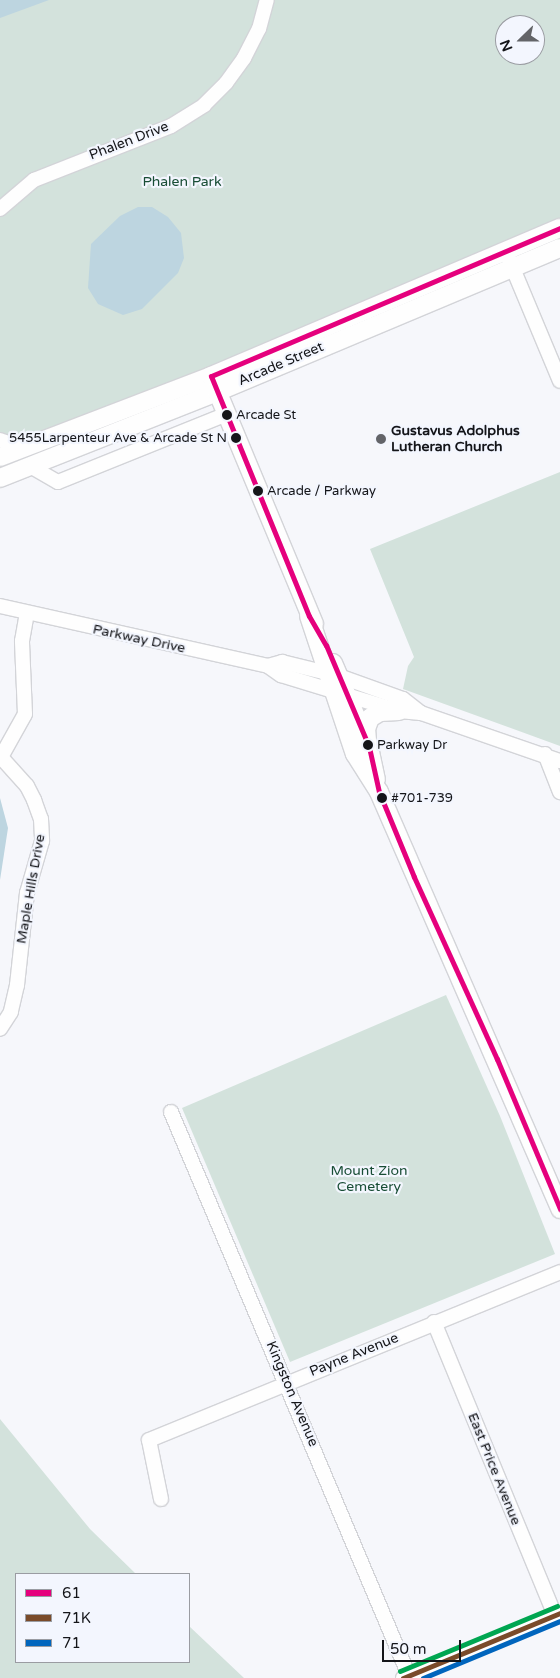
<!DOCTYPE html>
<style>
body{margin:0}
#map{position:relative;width:560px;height:1678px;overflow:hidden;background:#f6f7fb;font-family:"Varela Round",sans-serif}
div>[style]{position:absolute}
.green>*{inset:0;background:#d3e2dc}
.water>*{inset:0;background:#bdd5e0}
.roads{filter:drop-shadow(1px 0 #d3d4d8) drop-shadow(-1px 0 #d3d4d8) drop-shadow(0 1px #d3d4d8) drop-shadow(0 -1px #d3d4d8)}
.minor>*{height:14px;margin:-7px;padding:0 7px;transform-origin:7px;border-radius:7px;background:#fefefe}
.major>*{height:18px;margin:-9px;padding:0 9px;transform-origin:9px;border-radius:9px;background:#fefefe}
.bus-1>*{height:5px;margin:-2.5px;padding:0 2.5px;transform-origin:2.5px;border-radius:2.5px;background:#e5007d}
.bus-2>*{height:5px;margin:-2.5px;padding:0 2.5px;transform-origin:2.5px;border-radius:2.5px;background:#7a4b2a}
.bus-3>*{height:5px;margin:-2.5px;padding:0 2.5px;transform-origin:2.5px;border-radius:2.5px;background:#0065bd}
.bus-4>*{height:5px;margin:-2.5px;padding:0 2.5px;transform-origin:2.5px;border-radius:2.5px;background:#00a651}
.dots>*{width:14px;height:14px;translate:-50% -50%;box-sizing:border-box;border:2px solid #f3f6fe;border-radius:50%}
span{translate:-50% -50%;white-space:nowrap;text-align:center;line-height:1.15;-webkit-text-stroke:4.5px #f3f6fe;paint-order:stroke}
.bus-label{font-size:13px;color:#141519}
.left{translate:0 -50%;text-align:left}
.right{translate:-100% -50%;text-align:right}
.street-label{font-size:14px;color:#141519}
.park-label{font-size:14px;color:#184d35}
.poi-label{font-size:14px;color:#141519;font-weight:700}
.legend{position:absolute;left:15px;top:1573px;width:175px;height:90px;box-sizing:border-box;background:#f3f6fe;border:1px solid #9a9ca2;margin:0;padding:6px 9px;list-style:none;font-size:15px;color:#141519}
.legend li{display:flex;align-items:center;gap:10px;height:25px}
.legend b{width:25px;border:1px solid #9a9ca2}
.north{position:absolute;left:495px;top:15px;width:50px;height:50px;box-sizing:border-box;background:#f3f6fe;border:1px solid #9a9ca2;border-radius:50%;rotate:248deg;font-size:14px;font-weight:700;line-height:20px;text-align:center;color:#141519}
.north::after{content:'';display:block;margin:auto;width:18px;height:22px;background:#636468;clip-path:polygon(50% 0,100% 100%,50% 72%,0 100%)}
.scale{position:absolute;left:382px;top:1640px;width:79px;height:22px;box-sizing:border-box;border:2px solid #141519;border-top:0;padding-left:6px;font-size:15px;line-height:18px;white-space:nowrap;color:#141519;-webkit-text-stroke:4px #f3f6fe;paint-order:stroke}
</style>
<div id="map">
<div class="green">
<i style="clip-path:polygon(evenodd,0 0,560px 0,560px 221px,214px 365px,0 447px,0 0,505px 25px,535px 25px,535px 55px,505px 55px,505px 25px)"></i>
<i style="clip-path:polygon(560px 472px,560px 746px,403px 689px,408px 666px,414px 657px,370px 549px)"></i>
<i style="clip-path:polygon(446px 995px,500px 1116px,555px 1254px,290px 1362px,182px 1108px)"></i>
<i style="clip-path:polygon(0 1419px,90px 1529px,136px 1574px,16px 1574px,16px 1662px,189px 1662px,189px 1626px,244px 1678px,0 1678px)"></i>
</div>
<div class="water">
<i style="clip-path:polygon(0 0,49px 0,0 18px)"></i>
<i style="clip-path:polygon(138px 207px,152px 207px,168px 217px,181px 233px,184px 258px,178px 273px,142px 309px,123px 315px,98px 304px,88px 288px,91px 244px,120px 216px)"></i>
<i style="clip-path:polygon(0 798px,8px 828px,0 880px)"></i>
</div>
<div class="roads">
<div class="minor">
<i style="left:0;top:209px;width:45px;rotate:-40.5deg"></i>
<i style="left:34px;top:180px;width:147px;rotate:-21.5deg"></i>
<i style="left:171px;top:126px;width:39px;rotate:-32deg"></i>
<i style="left:204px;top:105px;width:31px;rotate:-45deg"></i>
<i style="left:226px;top:83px;width:31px;rotate:-54deg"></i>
<i style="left:244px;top:58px;width:33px;rotate:-63deg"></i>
<i style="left:259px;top:29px;width:30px;rotate:-75deg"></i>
<i style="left:509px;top:259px;width:132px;rotate:67.3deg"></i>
<i style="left:0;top:440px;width:24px;rotate:19deg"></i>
<i style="left:30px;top:466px;width:32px;rotate:30deg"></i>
<i style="left:58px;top:482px;width:182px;rotate:-21.9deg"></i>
<i style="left:0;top:606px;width:275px;rotate:12.6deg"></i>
<i style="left:268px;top:666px;width:16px;rotate:35deg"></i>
<i style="left:281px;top:675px;width:123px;rotate:17deg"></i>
<i style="left:399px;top:711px;width:22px;rotate:5deg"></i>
<i style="left:421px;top:713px;width:147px;rotate:19.1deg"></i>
<i style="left:268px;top:666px;width:15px;rotate:-16deg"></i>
<i style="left:282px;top:662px;width:59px;rotate:13.8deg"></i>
<i style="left:339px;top:676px;width:68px;rotate:19.8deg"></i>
<i style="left:403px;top:699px;width:23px;rotate:38deg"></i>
<i style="left:545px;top:754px;width:41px;rotate:68.5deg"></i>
<i style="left:0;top:756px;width:40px;rotate:48deg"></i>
<i style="left:27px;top:786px;width:16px;rotate:63deg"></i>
<i style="left:34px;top:800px;width:20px;rotate:70deg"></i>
<i style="left:41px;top:819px;width:22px;rotate:87deg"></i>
<i style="left:42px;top:841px;width:54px;rotate:106.1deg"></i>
<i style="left:27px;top:893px;width:93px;rotate:96.2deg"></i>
<i style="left:17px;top:985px;width:28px;rotate:103deg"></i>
<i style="left:11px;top:1012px;width:20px;rotate:123deg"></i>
<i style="left:1px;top:757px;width:49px;rotate:-60.8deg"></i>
<i style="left:25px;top:714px;width:73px;rotate:-92.4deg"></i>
<i style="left:22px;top:641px;width:27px;rotate:-80deg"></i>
<i style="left:171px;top:1112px;width:614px;rotate:67.11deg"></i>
<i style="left:434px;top:1322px;width:317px;rotate:67.6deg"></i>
<i style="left:161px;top:1499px;width:60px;rotate:-101.5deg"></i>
<i style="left:149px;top:1440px;width:444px;rotate:-22.2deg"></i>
<i style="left:403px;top:1678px;width:170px;rotate:-22.5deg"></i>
</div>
<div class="major">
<i style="left:213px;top:381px;width:263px;rotate:67.4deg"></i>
<i style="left:0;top:457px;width:226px;rotate:-21deg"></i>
<i style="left:211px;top:376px;width:379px;rotate:-23deg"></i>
<i style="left:0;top:478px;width:233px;rotate:-21.6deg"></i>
<i style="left:217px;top:392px;width:372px;rotate:-22.8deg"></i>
<i style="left:309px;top:616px;width:145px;rotate:71.6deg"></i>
<i style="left:355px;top:754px;width:45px;rotate:57.7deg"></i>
<i style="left:379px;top:792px;width:455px;rotate:66.5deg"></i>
<i style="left:333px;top:663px;width:91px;rotate:66.8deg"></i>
<i style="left:369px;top:747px;width:33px;rotate:78deg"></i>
<i style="left:367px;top:740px;width:11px;rotate:-95deg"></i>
<i style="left:366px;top:729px;width:12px;rotate:-70deg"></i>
<i style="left:370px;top:718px;width:12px;rotate:-31deg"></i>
<i style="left:380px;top:712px;width:19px;rotate:-3deg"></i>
</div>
</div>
<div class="bus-1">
<i style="left:560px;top:228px;width:379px;rotate:157deg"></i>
<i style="left:211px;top:376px;width:259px;rotate:67.8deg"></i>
<i style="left:309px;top:616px;width:34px;rotate:60deg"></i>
<i style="left:326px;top:645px;width:111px;rotate:67.1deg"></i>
<i style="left:369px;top:747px;width:46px;rotate:77.5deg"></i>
<i style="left:379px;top:792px;width:92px;rotate:67.6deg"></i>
<i style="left:414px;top:877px;width:200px;rotate:65.5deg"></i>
<i style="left:497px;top:1059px;width:163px;rotate:67.2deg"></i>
</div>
<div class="bus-2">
<i style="left:403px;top:1678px;width:170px;rotate:-22.5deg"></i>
</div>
<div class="bus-3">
<i style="left:423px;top:1678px;width:148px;rotate:-22.6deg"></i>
</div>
<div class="bus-4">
<i style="left:400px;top:1671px;width:170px;rotate:-22.5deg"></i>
</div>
<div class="dots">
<i style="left:227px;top:415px;background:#141519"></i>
<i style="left:236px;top:438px;background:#141519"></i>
<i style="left:381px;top:439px;background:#636468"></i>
<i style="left:258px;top:491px;background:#141519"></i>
<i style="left:368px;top:745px;background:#141519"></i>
<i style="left:382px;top:798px;background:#141519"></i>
</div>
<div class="bus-label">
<span class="left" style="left:236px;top:415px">Arcade St</span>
<span class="right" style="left:227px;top:438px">5455Larpenteur Ave &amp; Arcade St N</span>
<span class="left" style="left:267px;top:491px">Arcade / Parkway</span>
<span class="left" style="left:377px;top:745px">Parkway Dr</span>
<span class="left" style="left:391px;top:798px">#701-739</span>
</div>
<div class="street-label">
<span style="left:129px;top:141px;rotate:-21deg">Phalen Drive</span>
<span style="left:281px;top:364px;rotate:-23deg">Arcade Street</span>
<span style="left:139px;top:639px;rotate:12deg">Parkway Drive</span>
<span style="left:31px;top:889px;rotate:-80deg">Maple Hills Drive</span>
<span style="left:354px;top:1355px;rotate:-22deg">Payne Avenue</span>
<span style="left:292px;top:1394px;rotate:67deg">Kingston Avenue</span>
<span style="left:494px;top:1469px;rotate:68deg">East Price Avenue</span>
</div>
<div class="park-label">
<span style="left:182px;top:182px">Phalen Park</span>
<span style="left:369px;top:1179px">Mount Zion<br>Cemetery</span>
</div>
<div class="poi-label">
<span class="left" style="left:391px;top:439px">Gustavus Adolphus<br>Lutheran Church</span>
</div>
<ul class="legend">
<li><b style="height:6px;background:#e5007d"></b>61</li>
<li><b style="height:6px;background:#7a4b2a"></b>71K</li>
<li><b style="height:6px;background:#0065bd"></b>71</li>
</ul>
<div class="north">N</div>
<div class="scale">50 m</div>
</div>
